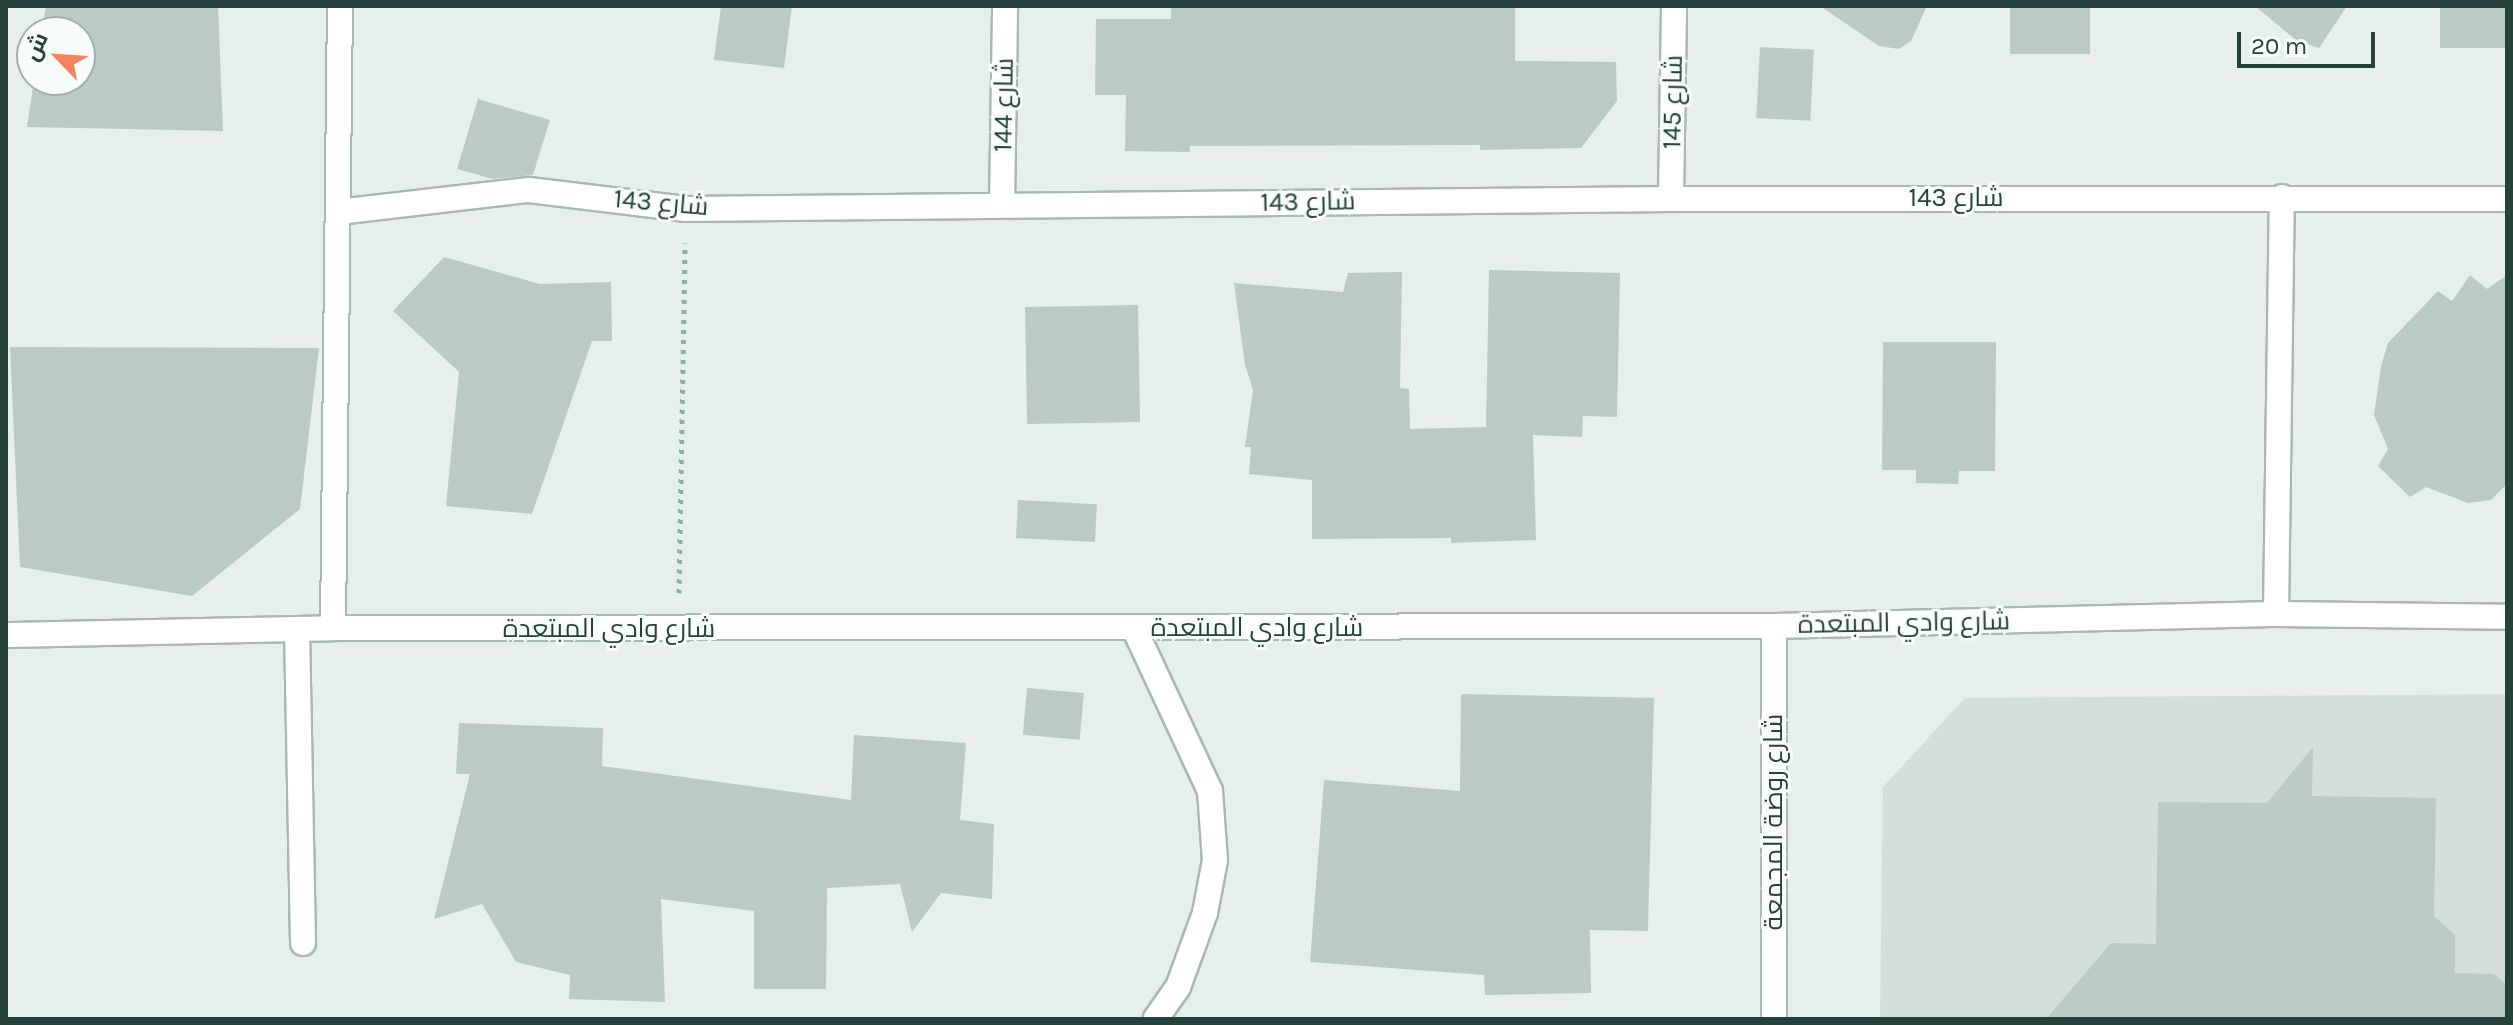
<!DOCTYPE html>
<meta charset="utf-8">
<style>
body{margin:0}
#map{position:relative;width:2513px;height:1025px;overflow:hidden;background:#e6efeb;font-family:Karla,Cairo,sans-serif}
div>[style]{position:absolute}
.built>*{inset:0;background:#d4dfda}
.building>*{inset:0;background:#bbcac4;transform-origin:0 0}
.path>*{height:5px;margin-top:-2.5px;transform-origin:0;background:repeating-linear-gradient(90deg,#86b3a5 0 4px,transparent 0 10px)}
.roads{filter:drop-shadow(2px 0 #a8b8b2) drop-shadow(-2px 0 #a8b8b2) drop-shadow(0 2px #a8b8b2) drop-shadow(0 -2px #a8b8b2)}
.minor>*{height:24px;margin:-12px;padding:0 12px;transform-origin:12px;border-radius:12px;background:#fff}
span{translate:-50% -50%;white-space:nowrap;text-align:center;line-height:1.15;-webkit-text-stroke:6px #f7fbf9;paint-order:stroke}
.street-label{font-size:26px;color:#24423a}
.frame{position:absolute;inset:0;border:8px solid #24423a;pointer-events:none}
.north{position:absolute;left:16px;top:16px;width:80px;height:80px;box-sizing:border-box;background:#f7fbf9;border:2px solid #a3b1ad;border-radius:50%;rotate:295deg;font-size:22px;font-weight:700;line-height:32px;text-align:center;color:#24423a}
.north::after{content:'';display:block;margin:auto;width:28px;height:36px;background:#f4845f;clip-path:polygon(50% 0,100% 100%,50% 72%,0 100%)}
.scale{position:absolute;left:2237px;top:32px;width:138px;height:36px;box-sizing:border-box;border:4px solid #24423a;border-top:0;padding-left:10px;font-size:24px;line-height:28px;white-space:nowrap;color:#24423a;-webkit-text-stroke:6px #f7fbf9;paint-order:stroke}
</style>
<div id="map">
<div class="built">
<i style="clip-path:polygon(2507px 694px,2507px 1019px,1880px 1019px,1883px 787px,1965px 698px)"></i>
</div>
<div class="building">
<i style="clip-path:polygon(46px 6px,218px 6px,223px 131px,27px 127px,34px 80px,80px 80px,80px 32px,42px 32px)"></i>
<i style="clip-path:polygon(721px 6px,792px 6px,784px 68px,714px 60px)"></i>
<i style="clip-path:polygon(1171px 6px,1515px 6px,1515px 61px,1616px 62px,1617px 101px,1581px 148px,1480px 150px,1480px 145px,1190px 146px,1190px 152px,1125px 151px,1126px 95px,1095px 95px,1096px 19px,1171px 19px)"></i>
<i style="clip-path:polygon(1820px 6px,1927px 6px,1911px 41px,1899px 49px,1879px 46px)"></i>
<i style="left:2010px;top:6px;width:80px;height:48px"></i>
<i style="clip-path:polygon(2255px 6px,2347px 6px,2319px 48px,2297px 41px)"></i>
<i style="left:2440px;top:6px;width:67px;height:42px"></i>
<i style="left:1760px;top:47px;width:54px;height:71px;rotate:3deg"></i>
<i style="clip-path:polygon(478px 99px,550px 120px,533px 175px,493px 179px,457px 169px)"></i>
<i style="clip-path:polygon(444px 257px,540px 284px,611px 282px,612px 341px,592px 341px,532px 514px,446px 506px,459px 372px,393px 311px)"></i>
<i style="clip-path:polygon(1489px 270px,1620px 273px,1617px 417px,1583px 416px,1582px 437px,1533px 435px,1536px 540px,1451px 543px,1451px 538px,1312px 539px,1312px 480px,1249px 474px,1251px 447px,1245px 447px,1253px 390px,1245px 365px,1234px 283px,1343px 292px,1348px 273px,1402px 272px,1400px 388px,1409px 389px,1410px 429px,1486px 427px)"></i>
<i style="clip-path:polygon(2470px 275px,2487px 289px,2507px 275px,2507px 484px,2491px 500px,2468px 503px,2426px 487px,2410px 497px,2378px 466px,2388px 449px,2374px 415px,2381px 366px,2388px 343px,2438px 291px,2452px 301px)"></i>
<i style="left:1138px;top:305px;width:117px;height:113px;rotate:89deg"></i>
<i style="clip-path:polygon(1883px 342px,1996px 342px,1995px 471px,1959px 471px,1958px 484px,1916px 483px,1916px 470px,1882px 470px)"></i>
<i style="clip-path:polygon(10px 347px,319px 348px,300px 509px,192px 596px,20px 567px)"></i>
<i style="left:1018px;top:500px;width:79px;height:38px;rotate:3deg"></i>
<i style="left:1027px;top:688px;width:57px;height:47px;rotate:5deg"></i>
<i style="clip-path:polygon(1461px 694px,1654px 698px,1648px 931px,1590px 930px,1591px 993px,1485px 995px,1484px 975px,1310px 962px,1324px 780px,1460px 791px)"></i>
<i style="clip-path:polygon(459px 723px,603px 728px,602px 766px,851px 800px,854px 735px,966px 743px,960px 820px,994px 824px,992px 899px,941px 893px,912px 932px,900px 884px,827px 888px,826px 989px,754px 989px,754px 911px,661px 899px,665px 1002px,569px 999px,570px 975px,516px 962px,482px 904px,434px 919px,470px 774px,456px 774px)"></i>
<i style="clip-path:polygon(2313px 747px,2312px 796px,2436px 798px,2434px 916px,2455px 935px,2455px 973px,2494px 974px,2507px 985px,2507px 1019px,2046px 1019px,2111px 943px,2156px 944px,2158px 802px,2267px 803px)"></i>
</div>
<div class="path">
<i style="left:679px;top:593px;width:350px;rotate:-89deg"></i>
</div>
<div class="roads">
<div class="minor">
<i style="left:1671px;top:199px;width:193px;rotate:-89.1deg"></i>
<i style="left:1002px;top:205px;width:199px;rotate:-89.1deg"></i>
<i style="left:338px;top:212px;width:192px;rotate:-6.6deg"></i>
<i style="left:529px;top:190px;width:158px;rotate:6.9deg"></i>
<i style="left:686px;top:209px;width:985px;rotate:-0.58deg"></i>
<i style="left:1671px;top:199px;width:836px"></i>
<i style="left:2276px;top:614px;width:417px;rotate:-89.2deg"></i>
<i style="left:1774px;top:626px;width:393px;rotate:90deg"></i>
<i style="left:333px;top:628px;width:622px;rotate:-89.36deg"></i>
<i style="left:1134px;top:628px;width:180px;rotate:65deg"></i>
<i style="left:1210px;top:791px;width:69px;rotate:85.9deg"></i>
<i style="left:1215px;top:860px;width:54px;rotate:100.7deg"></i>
<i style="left:1205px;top:913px;width:79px;rotate:110deg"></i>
<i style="left:1178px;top:987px;width:39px;rotate:125deg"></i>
<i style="left:297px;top:629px;width:314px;rotate:88.9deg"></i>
<i style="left:6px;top:635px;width:327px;rotate:-1.2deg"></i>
<i style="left:333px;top:628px;width:1441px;rotate:-0.08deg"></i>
<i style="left:1774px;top:626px;width:502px;rotate:-1.37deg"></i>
<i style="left:2276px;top:614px;width:231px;rotate:0.7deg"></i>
</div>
</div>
<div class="street-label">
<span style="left:1673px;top:102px;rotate:-89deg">شارع 145</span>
<span style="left:1004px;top:105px;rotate:-89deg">شارع 144</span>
<span style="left:1956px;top:198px">شارع 143</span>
<span style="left:1308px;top:202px;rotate:-1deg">شارع 143</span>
<span style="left:661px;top:203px;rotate:5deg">شارع 143</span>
<span style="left:1904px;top:623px;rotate:-1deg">شارع وادي المبتعدة</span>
<span style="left:1257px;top:628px">شارع وادي المبتعدة</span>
<span style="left:609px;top:629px">شارع وادي المبتعدة</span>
<span style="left:1774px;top:822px;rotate:-90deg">شارع روضة المجمعة</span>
</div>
<div class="frame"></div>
<div class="north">ش</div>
<div class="scale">20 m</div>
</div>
